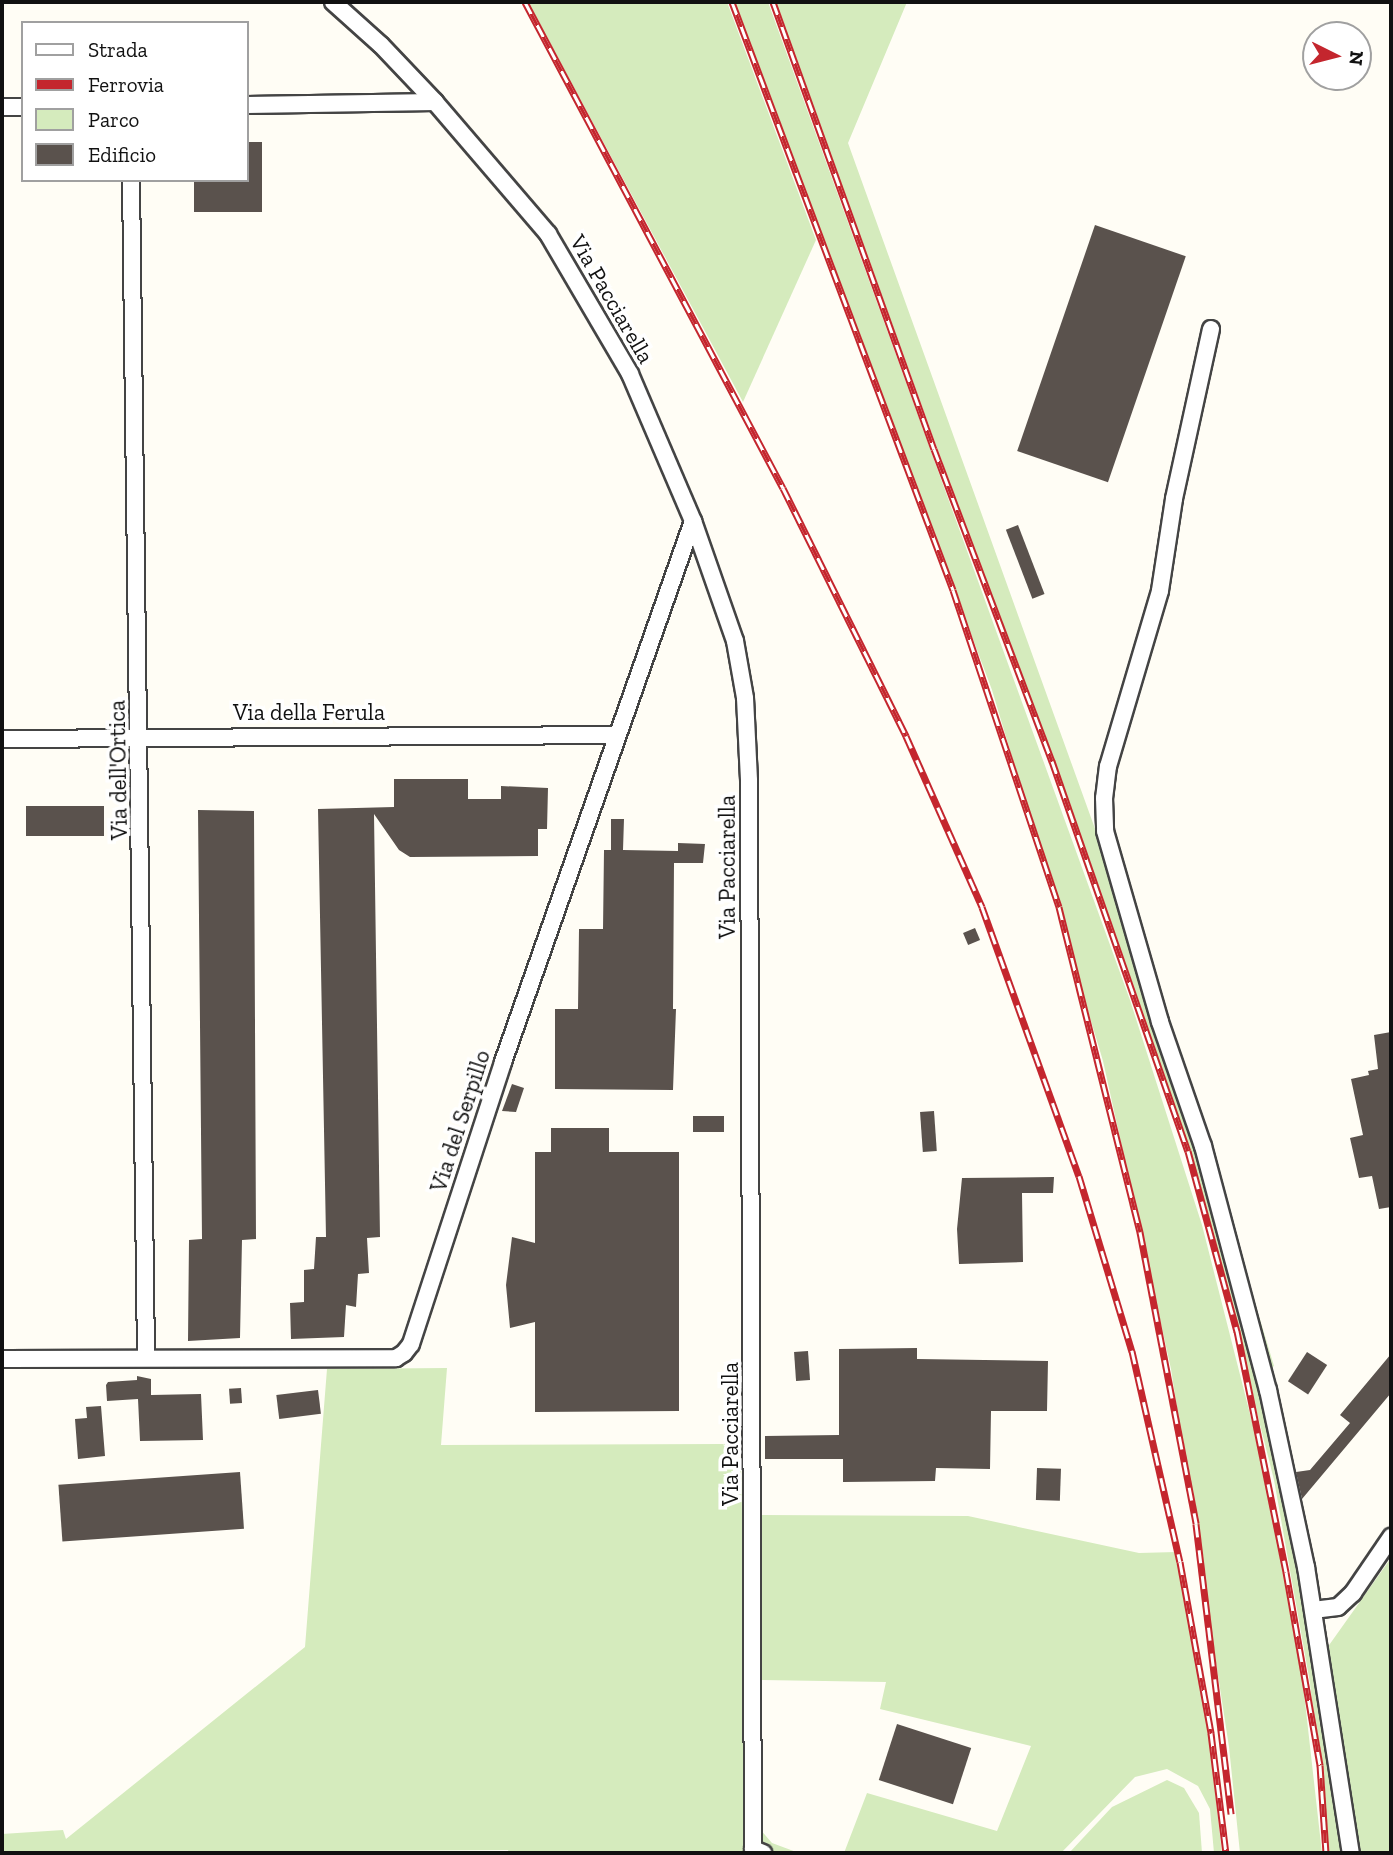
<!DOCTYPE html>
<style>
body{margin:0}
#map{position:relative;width:1393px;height:1855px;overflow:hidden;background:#fffdf5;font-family:"Zilla Slab",serif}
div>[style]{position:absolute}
.green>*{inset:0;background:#d5ebbd}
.building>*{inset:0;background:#5a524d;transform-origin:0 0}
.roads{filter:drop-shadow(2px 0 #444) drop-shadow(-2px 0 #444) drop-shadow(0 2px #444) drop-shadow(0 -2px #444)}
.street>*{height:16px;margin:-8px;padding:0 8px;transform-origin:8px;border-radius:8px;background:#fff}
.rail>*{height:7px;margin-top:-3.5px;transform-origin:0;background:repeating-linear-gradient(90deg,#fff 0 13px,#c4262e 0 26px);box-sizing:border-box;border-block:2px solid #c4262e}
span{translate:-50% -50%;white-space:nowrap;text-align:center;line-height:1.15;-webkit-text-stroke:7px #fff;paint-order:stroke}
.street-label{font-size:23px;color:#111}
.frame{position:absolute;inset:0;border:4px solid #111;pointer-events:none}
.legend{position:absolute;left:21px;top:21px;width:228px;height:161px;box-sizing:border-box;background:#fff;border:2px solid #a0a0a0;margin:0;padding:9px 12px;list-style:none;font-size:21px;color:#111}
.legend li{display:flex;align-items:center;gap:14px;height:35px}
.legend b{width:35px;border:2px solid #a0a0a0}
.north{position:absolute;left:1302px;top:21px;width:70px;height:70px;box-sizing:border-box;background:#fff;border:2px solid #a0a0a0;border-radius:50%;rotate:96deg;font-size:19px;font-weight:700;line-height:28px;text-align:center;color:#111}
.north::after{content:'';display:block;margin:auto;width:24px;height:32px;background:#c4262e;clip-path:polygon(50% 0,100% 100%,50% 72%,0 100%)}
</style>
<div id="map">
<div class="green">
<i style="clip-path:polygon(528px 2px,727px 2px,816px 240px,743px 402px)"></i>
<i style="clip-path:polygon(734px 2px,768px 2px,1130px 1000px,1202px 1225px,1267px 1481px,1303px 1684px,1322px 1853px,1240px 1853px,1229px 1747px,1171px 1369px,1103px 1061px,992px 690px)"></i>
<i style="clip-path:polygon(775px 2px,907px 2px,848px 143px,1201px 1123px,1274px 1366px,1265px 1373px,1327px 1648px,1391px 1558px,1391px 1853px,1328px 1853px,1310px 1683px,1274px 1480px,1209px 1223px,1137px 998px)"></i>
<i style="clip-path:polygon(447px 1368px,441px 1445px,725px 1444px,726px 1460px,741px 1463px,742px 1515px,968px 1516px,1139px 1553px,1176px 1552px,1209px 1738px,1222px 1853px,1214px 1853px,1210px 1809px,1198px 1786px,1167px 1769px,1135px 1777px,1061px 1853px,844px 1853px,867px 1793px,997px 1831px,1031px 1746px,880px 1709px,886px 1682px,762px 1680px,759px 1828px,772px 1843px,799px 1853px,509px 1853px,508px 1850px,2px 1853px,2px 1834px,63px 1830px,66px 1839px,305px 1647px,327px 1369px)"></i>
<i style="clip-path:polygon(1167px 1780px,1184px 1788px,1199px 1813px,1202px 1853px,1069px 1853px,1112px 1807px)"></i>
</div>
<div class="building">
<i style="clip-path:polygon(247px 142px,262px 142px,262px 212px,194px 212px,194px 180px,247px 180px)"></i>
<i style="left:1095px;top:225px;width:96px;height:239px;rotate:19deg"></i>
<i style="left:1018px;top:525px;width:74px;height:13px;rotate:69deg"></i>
<i style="clip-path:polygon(394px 779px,468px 779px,468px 799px,501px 799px,501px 786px,548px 788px,547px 829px,538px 829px,538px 856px,410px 857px,399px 850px,374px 814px,380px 1237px,367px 1238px,369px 1273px,358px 1274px,356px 1307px,346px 1305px,344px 1337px,291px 1339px,290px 1303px,304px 1302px,304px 1270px,314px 1269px,316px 1237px,326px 1237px,318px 809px,394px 807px)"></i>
<i style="left:104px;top:806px;width:30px;height:78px;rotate:90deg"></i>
<i style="clip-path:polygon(198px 810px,254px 811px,256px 1239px,242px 1240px,240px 1338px,188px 1341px,189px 1240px,202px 1239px)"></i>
<i style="clip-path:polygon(611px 819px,624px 819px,623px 850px,678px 851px,678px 843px,705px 844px,703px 863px,674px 863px,673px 1009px,676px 1009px,673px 1090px,555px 1089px,555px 1009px,578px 1009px,579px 929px,603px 929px,604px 850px,611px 850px)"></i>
<i style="left:975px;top:928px;width:13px;height:13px;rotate:67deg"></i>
<i style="clip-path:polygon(1391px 1032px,1391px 1207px,1379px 1209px,1372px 1176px,1359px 1178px,1350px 1138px,1363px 1135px,1351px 1079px,1369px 1075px,1368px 1071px,1378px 1069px,1374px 1035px)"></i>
<i style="clip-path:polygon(512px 1084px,524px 1088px,516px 1112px,502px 1111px)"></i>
<i style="left:934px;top:1111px;width:40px;height:14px;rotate:86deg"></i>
<i style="left:693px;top:1116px;width:31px;height:16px"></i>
<i style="clip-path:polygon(551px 1128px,609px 1128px,609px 1152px,679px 1152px,679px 1411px,535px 1412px,535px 1322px,510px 1328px,506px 1285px,512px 1237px,535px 1243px,535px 1152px,551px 1152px)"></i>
<i style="clip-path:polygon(1054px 1177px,1053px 1193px,1022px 1193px,1023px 1262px,959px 1264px,957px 1229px,962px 1178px)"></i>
<i style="clip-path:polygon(917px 1348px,917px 1359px,1048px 1361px,1047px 1411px,991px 1411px,990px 1469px,936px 1468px,935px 1481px,843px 1482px,843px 1459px,765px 1459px,765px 1436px,839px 1435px,839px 1349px)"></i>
<i style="left:808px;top:1351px;width:29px;height:14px;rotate:86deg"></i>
<i style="left:1307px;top:1352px;width:24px;height:35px;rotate:33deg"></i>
<i style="clip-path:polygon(1391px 1354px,1391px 1393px,1302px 1499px,1296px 1472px,1310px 1470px,1350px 1423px,1340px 1415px)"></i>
<i style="clip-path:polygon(137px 1376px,151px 1379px,151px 1395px,201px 1394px,203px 1440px,140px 1441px,138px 1399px,107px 1401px,106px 1385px,108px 1382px,137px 1380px)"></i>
<i style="left:241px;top:1388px;width:15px;height:12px;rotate:86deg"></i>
<i style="left:318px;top:1390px;width:24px;height:42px;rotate:83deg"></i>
<i style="clip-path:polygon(101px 1406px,105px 1456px,78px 1459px,75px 1419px,87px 1418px,86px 1407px)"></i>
<i style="left:1037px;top:1468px;width:24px;height:32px;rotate:2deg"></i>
<i style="left:240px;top:1472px;width:57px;height:182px;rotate:86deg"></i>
<i style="left:897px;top:1724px;width:78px;height:59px;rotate:18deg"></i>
</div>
<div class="roads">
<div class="street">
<i style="left:333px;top:2px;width:64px;rotate:41.9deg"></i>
<i style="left:381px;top:45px;width:79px;rotate:46.5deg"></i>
<i style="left:435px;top:102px;width:174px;rotate:49.4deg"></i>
<i style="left:548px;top:234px;width:162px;rotate:59.6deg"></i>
<i style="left:630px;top:374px;width:160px;rotate:66.8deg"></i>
<i style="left:693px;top:521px;width:127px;rotate:70.7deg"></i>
<i style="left:735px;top:641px;width:58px;rotate:80deg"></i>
<i style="left:745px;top:698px;width:83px;rotate:87.2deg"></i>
<i style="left:749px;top:781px;width:1068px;rotate:89.79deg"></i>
<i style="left:753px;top:1849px;width:11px;rotate:22deg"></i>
<i style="left:247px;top:105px;width:188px;rotate:-0.9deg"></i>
<i style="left:2px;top:107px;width:21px"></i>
<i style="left:131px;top:180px;width:1178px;rotate:89.27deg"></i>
<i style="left:1211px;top:329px;width:174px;rotate:102.3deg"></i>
<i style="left:1174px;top:499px;width:93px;rotate:98.7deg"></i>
<i style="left:1160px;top:591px;width:183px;rotate:106.5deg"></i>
<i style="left:1108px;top:766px;width:32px;rotate:97deg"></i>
<i style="left:1104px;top:798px;width:33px;rotate:88deg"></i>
<i style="left:1105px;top:831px;width:199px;rotate:73.9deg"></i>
<i style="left:1160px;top:1022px;width:131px;rotate:70.9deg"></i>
<i style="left:1203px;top:1146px;width:253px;rotate:75.1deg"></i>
<i style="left:1268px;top:1390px;width:181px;rotate:77.9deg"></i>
<i style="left:1306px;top:1567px;width:290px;rotate:81.1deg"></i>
<i style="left:2px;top:739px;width:614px;rotate:-0.37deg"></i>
<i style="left:2px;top:1359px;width:394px;rotate:-0.1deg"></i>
<i style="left:396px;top:1358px;width:9px;rotate:-32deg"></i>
<i style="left:404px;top:1353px;width:11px;rotate:-52deg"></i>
<i style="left:411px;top:1344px;width:297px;rotate:-71.9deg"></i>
<i style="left:503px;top:1062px;width:573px;rotate:-70.65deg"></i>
<i style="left:1313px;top:1610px;width:25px;rotate:-7deg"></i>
<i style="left:1338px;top:1607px;width:21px;rotate:-43deg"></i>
<i style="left:1353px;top:1593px;width:68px;rotate:-55.8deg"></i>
</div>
</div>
<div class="rail">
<i style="left:525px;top:2px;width:550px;rotate:62.04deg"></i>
<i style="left:783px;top:488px;width:277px;rotate:63.6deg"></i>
<i style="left:906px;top:736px;width:187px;rotate:66deg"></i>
<i style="left:982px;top:907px;width:286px;rotate:70.2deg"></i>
<i style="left:1079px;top:1176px;width:183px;rotate:73.2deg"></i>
<i style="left:1132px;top:1351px;width:216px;rotate:77.2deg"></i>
<i style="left:1180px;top:1562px;width:174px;rotate:79.7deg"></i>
<i style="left:1211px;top:1733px;width:121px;rotate:82.9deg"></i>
<i style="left:732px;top:2px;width:628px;rotate:69.4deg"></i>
<i style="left:953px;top:590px;width:334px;rotate:71.5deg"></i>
<i style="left:1059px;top:907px;width:335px;rotate:76deg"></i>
<i style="left:1140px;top:1232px;width:297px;rotate:79.1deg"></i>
<i style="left:1196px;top:1524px;width:292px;rotate:83.1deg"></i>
<i style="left:773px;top:2px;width:475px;rotate:70.2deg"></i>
<i style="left:934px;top:449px;width:334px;rotate:69.3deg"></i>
<i style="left:1052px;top:761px;width:413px;rotate:70.8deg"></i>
<i style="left:1188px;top:1151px;width:187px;rotate:74.8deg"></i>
<i style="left:1237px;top:1331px;width:246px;rotate:78.5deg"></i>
<i style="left:1286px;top:1572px;width:196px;rotate:80deg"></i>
<i style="left:1320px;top:1765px;width:88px;rotate:86.1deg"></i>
</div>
<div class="street-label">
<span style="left:612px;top:299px;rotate:60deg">Via Pacciarella</span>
<span style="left:309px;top:712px">Via della Ferula</span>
<span style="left:118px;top:770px;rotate:-91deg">Via dell'Ortica</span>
<span style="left:727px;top:867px;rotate:-90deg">Via Pacciarella</span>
<span style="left:460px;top:1121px;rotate:-72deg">Via del Serpillo</span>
<span style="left:730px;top:1434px;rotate:-90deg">Via Pacciarella</span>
</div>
<div class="frame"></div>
<ul class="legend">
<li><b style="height:9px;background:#fff"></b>Strada</li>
<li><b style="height:9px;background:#c4262e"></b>Ferrovia</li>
<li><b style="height:19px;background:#d5ebbd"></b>Parco</li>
<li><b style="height:19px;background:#5a524d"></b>Edificio</li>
</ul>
<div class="north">N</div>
</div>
